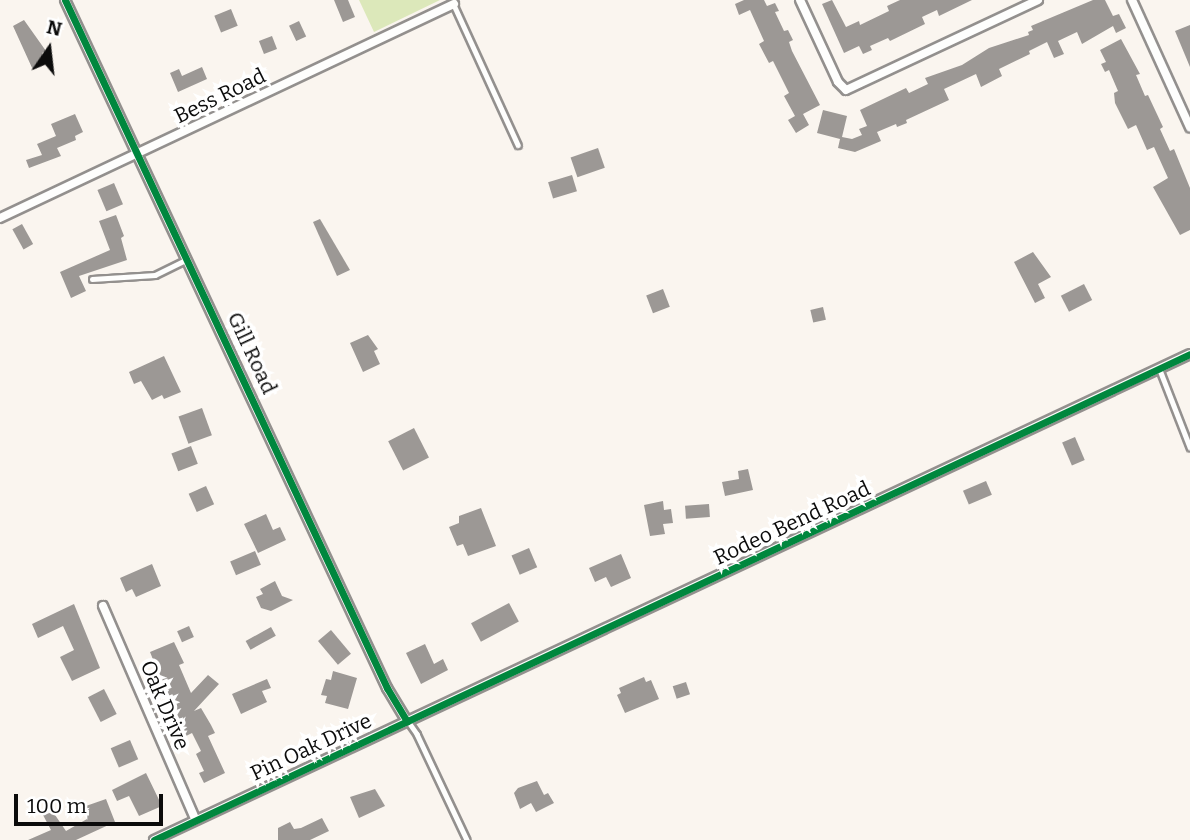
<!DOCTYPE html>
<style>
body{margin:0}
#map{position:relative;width:1190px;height:840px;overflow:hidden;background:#faf5ef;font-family:Bitter,serif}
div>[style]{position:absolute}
.forest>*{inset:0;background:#dce8ba}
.building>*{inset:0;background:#9c9895;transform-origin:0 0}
.roads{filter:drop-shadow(2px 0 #93908e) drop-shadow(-2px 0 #93908e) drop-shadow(0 2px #93908e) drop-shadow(0 -2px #93908e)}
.lane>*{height:4.5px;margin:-2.25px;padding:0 2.25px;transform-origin:2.25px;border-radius:2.25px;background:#fefefd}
.street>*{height:8px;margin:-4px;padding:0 4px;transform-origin:4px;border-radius:4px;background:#fefefd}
.cycleway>*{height:7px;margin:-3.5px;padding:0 3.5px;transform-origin:3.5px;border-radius:3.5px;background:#00873e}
span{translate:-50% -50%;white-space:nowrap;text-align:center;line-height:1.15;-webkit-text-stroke:7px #fff;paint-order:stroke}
.street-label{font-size:21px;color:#0b0b0b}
.north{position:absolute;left:14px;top:14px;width:70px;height:70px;-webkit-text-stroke:5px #fff;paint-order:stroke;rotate:14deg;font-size:19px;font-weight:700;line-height:28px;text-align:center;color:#0b0b0b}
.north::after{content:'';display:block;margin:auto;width:24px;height:32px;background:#0b0b0b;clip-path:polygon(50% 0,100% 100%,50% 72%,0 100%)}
.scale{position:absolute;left:14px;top:794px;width:149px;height:32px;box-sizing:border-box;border:4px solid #0b0b0b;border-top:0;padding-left:9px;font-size:21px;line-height:24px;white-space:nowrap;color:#0b0b0b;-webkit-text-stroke:5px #fff;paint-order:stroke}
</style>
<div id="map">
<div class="forest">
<i style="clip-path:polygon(359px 0,440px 0,374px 32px)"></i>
</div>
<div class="building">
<i style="clip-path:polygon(334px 0,348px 0,355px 17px,343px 22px)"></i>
<i style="clip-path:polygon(744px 0,764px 0,767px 6px,775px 3px,779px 11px,775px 12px,784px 31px,788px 30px,793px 40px,789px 42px,792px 51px,820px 105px,803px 114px,809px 125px,796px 133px,788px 120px,795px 116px,784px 96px,789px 93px,773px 61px,769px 63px,759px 44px,764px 41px,750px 10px,739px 15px,735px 4px)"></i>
<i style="clip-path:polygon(832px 0,846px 27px,859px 21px,860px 25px,889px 11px,887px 6px,900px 0,972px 0,939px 16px,937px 10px,922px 17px,925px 24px,890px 41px,888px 38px,870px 46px,872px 50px,863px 54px,859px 46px,844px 53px,822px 4px)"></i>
<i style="clip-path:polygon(1093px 0,1105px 0,1113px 16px,1119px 14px,1126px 28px,1116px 33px,1113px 26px,1082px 44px,1077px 32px,1058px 41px,1064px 54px,1054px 58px,1047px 42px,1029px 51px,1030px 54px,999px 69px,1002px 76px,981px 87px,976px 74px,944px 89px,949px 100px,906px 120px,907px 123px,897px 127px,896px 124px,877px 132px,881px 141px,855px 152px,838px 148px,840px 139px,817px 133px,823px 110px,847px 116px,842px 137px,852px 139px,862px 135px,859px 129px,867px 126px,860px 110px,906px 88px,909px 93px,928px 84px,925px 78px,962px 65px,989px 48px,1029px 35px,1028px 32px,1033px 30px,1031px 26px)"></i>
<i style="left:231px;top:9px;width:18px;height:18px;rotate:68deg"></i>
<i style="clip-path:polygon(24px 20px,46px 51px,42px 53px,47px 64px,33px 70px,13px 26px)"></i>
<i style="left:299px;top:21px;width:17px;height:11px;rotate:65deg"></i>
<i style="clip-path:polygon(1190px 25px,1190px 67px,1175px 31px)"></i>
<i style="left:272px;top:36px;width:14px;height:14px;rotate:69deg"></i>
<i style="clip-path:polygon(1121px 39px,1140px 74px,1136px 75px,1145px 96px,1148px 95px,1163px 127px,1160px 129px,1170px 151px,1174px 149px,1190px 188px,1190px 230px,1180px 235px,1153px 187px,1168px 178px,1154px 147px,1147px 150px,1136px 125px,1128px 129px,1115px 103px,1114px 93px,1118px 91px,1109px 70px,1105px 72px,1101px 64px,1106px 62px,1100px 50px)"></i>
<i style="clip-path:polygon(202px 67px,207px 79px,178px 92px,170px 73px,179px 69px,182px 76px)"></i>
<i style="clip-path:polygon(75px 114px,83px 132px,75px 136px,76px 140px,57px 148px,61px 156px,29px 168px,26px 160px,42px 155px,37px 144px,56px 136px,51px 124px)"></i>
<i style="left:598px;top:148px;width:21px;height:29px;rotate:71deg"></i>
<i style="left:572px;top:175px;width:17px;height:25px;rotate:73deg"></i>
<i style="left:114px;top:183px;width:23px;height:18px;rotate:67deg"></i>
<i style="clip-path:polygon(116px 215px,124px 236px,121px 238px,127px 260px,79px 276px,86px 291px,71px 298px,60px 272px,110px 250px,99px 221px)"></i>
<i style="clip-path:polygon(320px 219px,350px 270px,337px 276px,313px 222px)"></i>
<i style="left:22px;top:224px;width:23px;height:11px;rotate:61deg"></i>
<i style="clip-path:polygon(1033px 252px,1051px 277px,1038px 284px,1045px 298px,1035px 303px,1014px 262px)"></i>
<i style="left:1084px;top:284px;width:18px;height:26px;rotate:63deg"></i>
<i style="left:663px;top:289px;width:19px;height:18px;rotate:69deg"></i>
<i style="left:823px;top:307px;width:13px;height:13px;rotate:77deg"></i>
<i style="clip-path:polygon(368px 335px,378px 349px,374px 351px,380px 364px,363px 372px,350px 343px)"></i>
<i style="clip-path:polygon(164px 356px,181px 392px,164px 399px,162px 395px,152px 400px,141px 381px,134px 384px,129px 372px)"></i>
<i style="left:202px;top:408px;width:29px;height:25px;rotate:70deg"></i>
<i style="left:414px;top:428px;width:33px;height:29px;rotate:63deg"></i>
<i style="left:1075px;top:437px;width:25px;height:14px;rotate:67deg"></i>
<i style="left:191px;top:446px;width:19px;height:21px;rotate:69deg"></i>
<i style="clip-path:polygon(748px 469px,753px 490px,725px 496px,722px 482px,739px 479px,738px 471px)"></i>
<i style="left:986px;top:481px;width:15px;height:25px;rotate:67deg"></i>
<i style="left:206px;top:486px;width:20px;height:19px;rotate:66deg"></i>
<i style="clip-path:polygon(663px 501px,664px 510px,671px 509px,673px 523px,663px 524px,665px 534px,650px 536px,644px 505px)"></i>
<i style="left:709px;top:504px;width:13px;height:24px;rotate:86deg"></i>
<i style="clip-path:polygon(481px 508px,496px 546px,468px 556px,463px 544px,457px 546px,449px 527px,459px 523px,459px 516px)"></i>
<i style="clip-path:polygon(266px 514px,273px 530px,280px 527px,286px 540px,258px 553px,244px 524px)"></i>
<i style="left:529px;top:548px;width:21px;height:19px;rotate:67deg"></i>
<i style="left:255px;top:551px;width:15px;height:27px;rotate:67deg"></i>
<i style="clip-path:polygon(621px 554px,631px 578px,611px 587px,606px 577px,595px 582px,589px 568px)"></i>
<i style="clip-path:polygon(152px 564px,161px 586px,136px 597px,132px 589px,126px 592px,120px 578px)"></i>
<i style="clip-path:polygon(275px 581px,282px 596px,293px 600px,271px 611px,261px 608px,256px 597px,263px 594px,260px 589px)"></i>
<i style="left:509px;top:603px;width:21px;height:43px;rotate:62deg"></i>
<i style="clip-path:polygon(74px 604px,100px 668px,72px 681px,60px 657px,74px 650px,63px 626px,38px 638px,32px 624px)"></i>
<i style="left:189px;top:626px;width:12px;height:13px;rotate:66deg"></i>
<i style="left:271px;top:627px;width:10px;height:29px;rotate:61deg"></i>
<i style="left:331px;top:630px;width:31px;height:17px;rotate:50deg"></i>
<i style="clip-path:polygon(174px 642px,184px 663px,179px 665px,191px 693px,208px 675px,219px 684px,194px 711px,201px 708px,211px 725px,215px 733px,208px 736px,225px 773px,204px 783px,199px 773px,204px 771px,196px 754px,201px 751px,192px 733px,184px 737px,150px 652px)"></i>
<i style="clip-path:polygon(425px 644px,434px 664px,443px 659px,448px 670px,421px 684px,406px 653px)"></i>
<i style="clip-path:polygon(333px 671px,357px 678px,348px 709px,325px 703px,327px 696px,321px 695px,326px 679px,331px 680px)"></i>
<i style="clip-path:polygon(644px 677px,646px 682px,651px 680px,659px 699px,625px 713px,617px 695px,621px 693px,619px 688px)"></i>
<i style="clip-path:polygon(267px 679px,271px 688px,262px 691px,267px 702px,241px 714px,232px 694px)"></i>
<i style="left:686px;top:682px;width:13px;height:14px;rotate:72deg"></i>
<i style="left:104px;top:689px;width:28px;height:18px;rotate:63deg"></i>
<i style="left:130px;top:740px;width:21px;height:21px;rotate:67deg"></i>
<i style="clip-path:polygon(146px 773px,162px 806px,139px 816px,129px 796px,117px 801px,112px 790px)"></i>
<i style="clip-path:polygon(537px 781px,544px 795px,548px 793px,554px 803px,536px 812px,531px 803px,520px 809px,514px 793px,518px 788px)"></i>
<i style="clip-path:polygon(375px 789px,385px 806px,359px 818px,350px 797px)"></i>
<i style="clip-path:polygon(106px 799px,115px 822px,76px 840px,28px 840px,51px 830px,43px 815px,53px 812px,66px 831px,87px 819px,83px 807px)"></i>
<i style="clip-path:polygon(322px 818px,329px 831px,310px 840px,278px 840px,278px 828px,290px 822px,294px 829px,301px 828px)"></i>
</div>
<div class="roads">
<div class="lane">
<i style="left:454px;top:5px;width:154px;rotate:65.4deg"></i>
<i style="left:92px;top:279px;width:63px;rotate:-3.6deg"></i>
<i style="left:155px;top:275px;width:34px;rotate:-26deg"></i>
<i style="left:1160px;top:370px;width:83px;rotate:68.7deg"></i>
<i style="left:408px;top:721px;width:16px;rotate:55deg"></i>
<i style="left:417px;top:734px;width:117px;rotate:64.7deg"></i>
</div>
<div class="street">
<i style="left:65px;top:0;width:760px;rotate:64.92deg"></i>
<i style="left:387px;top:688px;width:39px;rotate:59deg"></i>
<i style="left:800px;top:0;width:90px;rotate:65.1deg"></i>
<i style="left:838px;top:82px;width:11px;rotate:45deg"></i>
<i style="left:846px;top:90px;width:212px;rotate:-25.1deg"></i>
<i style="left:1132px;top:0;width:140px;rotate:65.5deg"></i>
<i style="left:0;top:218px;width:502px;rotate:-25.24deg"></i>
<i style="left:103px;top:606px;width:232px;rotate:66.6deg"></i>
<i style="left:154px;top:840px;width:1144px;rotate:-25.13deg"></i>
</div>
</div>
<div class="cycleway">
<i style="left:65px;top:0;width:760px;rotate:64.92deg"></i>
<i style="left:387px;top:688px;width:39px;rotate:59deg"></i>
<i style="left:154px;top:840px;width:1144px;rotate:-25.13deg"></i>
</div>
<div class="street-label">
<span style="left:220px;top:96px;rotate:-26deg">Bess Road</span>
<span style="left:252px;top:353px;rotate:65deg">Gill Road</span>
<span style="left:792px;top:523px;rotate:-25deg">Rodeo Bend Road</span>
<span style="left:165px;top:705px;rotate:67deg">Oak Drive</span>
<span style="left:311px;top:747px;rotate:-25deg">Pin Oak Drive</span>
</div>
<div class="north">N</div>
<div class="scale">100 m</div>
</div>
